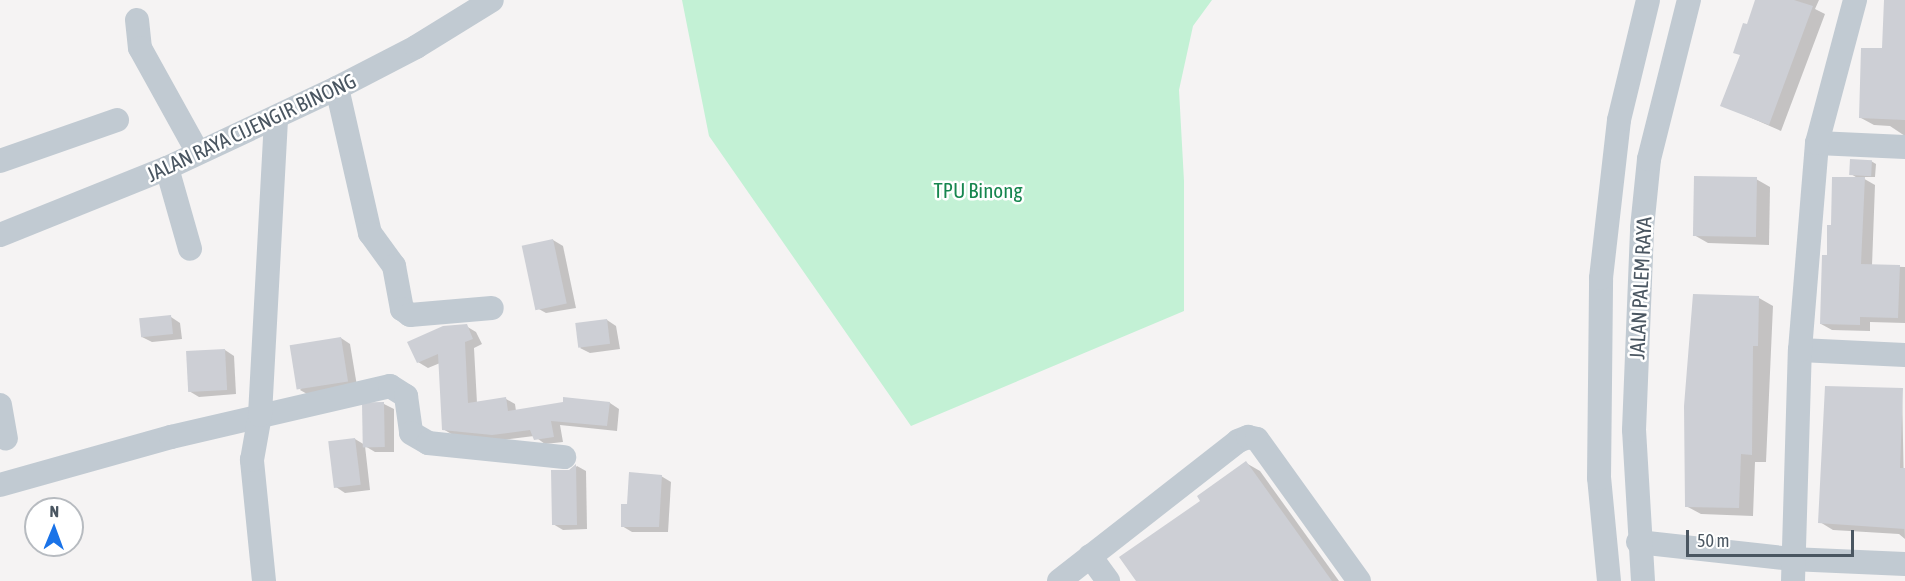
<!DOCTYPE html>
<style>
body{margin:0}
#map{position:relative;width:1905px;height:581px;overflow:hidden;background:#f5f3f3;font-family:"Asap Condensed",sans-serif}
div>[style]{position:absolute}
.green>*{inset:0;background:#c3f1d5}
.shadow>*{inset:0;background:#0003}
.building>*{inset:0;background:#cdcfd5;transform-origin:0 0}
.minor>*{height:24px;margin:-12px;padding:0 12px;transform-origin:12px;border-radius:12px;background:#c1cad2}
span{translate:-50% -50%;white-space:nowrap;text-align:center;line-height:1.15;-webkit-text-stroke:5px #fff;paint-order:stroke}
.street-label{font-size:21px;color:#4a5661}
.park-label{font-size:21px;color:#17864f}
.north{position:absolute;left:24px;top:497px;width:60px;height:60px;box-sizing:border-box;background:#fff;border:2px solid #b7bbc0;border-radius:50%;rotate:1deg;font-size:16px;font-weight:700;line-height:24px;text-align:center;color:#4a5661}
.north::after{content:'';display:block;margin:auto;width:21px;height:27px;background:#1a73e8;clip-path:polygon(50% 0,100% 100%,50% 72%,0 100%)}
.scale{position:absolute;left:1686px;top:530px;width:168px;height:27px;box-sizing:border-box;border:3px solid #4a5661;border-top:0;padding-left:8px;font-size:18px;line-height:21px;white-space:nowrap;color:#4a5661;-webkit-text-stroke:4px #fff;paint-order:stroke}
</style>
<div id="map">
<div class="green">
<i style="clip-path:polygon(682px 0,1212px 0,1193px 26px,1179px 90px,1184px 181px,1184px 311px,911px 426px,709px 136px)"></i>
</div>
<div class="shadow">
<i style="clip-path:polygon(1757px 0,1819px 0,1815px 9px,1825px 14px,1781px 131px,1722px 105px,1742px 56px)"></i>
<i style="clip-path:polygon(1885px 0,1905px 0,1905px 136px,1890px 126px,1874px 125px,1861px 118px,1884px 50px)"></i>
<i style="clip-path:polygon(1871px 161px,1876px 164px,1875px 177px,1861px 177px,1875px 185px,1872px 266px,1905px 267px,1905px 323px,1870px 322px,1870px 331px,1832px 330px,1821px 324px,1833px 227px,1859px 179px,1851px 174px)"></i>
<i style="clip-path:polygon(1756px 179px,1770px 187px,1769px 245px,1708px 243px,1694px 235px)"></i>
<i style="clip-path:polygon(553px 240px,563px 246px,576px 308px,546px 313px,537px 308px)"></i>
<i style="clip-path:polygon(1759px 298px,1773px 306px,1766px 462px,1755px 462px,1753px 516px,1701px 514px,1686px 506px)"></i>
<i style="clip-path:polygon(171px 317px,180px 323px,182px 339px,152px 342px,142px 337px)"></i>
<i style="clip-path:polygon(607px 320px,616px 326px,620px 349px,590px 353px,580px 348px)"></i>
<i style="clip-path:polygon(466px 326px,476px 332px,482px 344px,474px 348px,477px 403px,506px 399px,515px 404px,516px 411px,610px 403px,619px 409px,617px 431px,560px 425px,563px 442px,545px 444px,534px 436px,503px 440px,453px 435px,443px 429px,440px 363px,428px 368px,418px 362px)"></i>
<i style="clip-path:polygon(341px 338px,350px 344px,357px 386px,309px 395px,300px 390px)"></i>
<i style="clip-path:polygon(225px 350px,234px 356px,236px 394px,199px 397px,189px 391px)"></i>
<i style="clip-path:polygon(1902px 390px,1905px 539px,1899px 534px,1833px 530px,1820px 522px)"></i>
<i style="clip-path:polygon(384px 404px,394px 409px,394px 452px,375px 452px,365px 446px,370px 490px,345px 493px,336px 487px,355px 439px,365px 445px,365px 408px)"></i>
<i style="clip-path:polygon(1246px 463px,1260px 471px,1339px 581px,1140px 581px,1202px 501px)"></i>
<i style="clip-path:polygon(577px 466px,586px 471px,587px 529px,563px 530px,553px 524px,570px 472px)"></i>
<i style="clip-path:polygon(661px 476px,671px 482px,668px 532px,632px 532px,622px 526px,628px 506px)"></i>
</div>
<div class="building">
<i style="clip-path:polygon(1755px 0,1794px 0,1813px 6px,1769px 125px,1720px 106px,1740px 55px,1733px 53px,1743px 23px,1747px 24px)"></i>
<i style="clip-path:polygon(1884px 0,1905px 0,1905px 120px,1859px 118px,1861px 48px,1882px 48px)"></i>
<i style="left:1850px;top:159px;width:22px;height:16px;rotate:3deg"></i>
<i style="left:1694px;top:176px;width:63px;height:60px;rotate:1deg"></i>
<i style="clip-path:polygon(1832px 177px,1865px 177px,1861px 264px,1900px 265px,1898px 318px,1860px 317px,1860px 325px,1820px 324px,1822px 255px,1827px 255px,1827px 225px,1831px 225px)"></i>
<i style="left:553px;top:239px;width:66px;height:32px;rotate:78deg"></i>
<i style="clip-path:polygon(1693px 294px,1759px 296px,1758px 346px,1753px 346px,1752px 455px,1741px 454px,1739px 508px,1685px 507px,1684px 406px)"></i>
<i style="left:171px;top:315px;width:19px;height:32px;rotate:84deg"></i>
<i style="left:607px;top:319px;width:25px;height:32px;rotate:83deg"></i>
<i style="clip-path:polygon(467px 324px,473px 339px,465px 342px,468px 403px,506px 397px,508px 411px,563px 402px,563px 397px,610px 402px,607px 426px,551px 421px,554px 437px,534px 440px,530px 430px,492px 435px,442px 430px,438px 354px,417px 363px,407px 342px,443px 326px)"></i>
<i style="left:341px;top:337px;width:45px;height:52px;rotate:81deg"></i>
<i style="left:225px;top:349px;width:41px;height:39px;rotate:87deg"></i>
<i style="clip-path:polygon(1825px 386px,1903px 388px,1900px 468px,1905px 468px,1905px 529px,1818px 523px)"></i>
<i style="left:384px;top:402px;width:45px;height:22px;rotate:89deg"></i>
<i style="left:355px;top:438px;width:47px;height:27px;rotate:83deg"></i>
<i style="clip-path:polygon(1246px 461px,1332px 581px,1136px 581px,1119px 557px,1200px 501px,1197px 496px)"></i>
<i style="clip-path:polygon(576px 464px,577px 525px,552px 525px,551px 470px,569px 470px)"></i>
<i style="clip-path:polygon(629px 472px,662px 475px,659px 527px,621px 527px,621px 504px,627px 504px)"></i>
</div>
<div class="minor">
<i style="left:137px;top:20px;width:28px;rotate:84deg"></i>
<i style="left:140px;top:48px;width:118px;rotate:61deg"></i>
<i style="left:337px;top:88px;width:149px;rotate:77.2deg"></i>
<i style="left:370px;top:233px;width:41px;rotate:54deg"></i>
<i style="left:394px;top:266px;width:44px;rotate:79.5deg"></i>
<i style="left:402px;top:309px;width:10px;rotate:37deg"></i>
<i style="left:410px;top:315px;width:82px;rotate:-4.9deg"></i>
<i style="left:1817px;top:143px;width:88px;rotate:2.6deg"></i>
<i style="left:0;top:161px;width:124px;rotate:-19.3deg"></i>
<i style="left:167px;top:168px;width:84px;rotate:74.1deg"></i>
<i style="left:0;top:235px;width:180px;rotate:-21.9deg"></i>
<i style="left:167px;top:168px;width:188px;rotate:-25.2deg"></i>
<i style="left:337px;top:88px;width:89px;rotate:-27.4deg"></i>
<i style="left:416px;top:47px;width:89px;rotate:-31.7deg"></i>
<i style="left:1800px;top:350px;width:105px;rotate:2.7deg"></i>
<i style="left:0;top:405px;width:34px;rotate:80deg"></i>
<i style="left:0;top:485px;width:178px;rotate:-15.7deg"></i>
<i style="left:171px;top:437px;width:225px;rotate:-13.1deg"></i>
<i style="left:390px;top:386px;width:19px;rotate:32deg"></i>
<i style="left:406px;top:396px;width:37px;rotate:82deg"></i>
<i style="left:411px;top:433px;width:20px;rotate:30deg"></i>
<i style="left:428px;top:443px;width:137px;rotate:5.9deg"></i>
<i style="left:1638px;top:542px;width:154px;rotate:6.3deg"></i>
<i style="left:1791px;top:559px;width:114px;rotate:2.5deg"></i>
<i style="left:1090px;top:556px;width:31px;rotate:54deg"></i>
<i style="left:264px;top:581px;width:122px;rotate:-95.7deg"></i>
<i style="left:252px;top:460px;width:46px;rotate:-79.9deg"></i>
<i style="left:260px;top:415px;width:298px;rotate:-86.9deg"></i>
<i style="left:1059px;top:581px;width:227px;rotate:-38deg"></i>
<i style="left:1238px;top:441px;width:11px;rotate:-22deg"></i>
<i style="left:1248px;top:437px;width:9px;rotate:13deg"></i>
<i style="left:1257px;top:439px;width:175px;rotate:54.3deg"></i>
<i style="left:1609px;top:581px;width:103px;rotate:-95.5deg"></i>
<i style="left:1599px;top:478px;width:200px;rotate:-89.4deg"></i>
<i style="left:1601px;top:278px;width:159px;rotate:-83.5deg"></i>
<i style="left:1619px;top:120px;width:123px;rotate:-76.4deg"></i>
<i style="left:1643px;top:581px;width:151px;rotate:-93.4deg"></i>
<i style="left:1634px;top:430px;width:202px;rotate:-87.7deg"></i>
<i style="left:1642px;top:228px;width:69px;rotate:-84.2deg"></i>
<i style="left:1649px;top:159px;width:164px;rotate:-75.9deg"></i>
<i style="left:1793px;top:581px;width:231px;rotate:-88.3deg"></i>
<i style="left:1800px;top:350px;width:208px;rotate:-85.3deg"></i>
<i style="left:1817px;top:143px;width:148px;rotate:-75.1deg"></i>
</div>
<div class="street-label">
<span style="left:251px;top:127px;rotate:-25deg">JALAN RAYA CIJENGIR BINONG</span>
<span style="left:1640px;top:288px;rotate:-87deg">JALAN PALEM RAYA</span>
</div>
<div class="park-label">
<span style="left:978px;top:190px">TPU Binong</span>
</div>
<div class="north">N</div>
<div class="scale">50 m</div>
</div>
